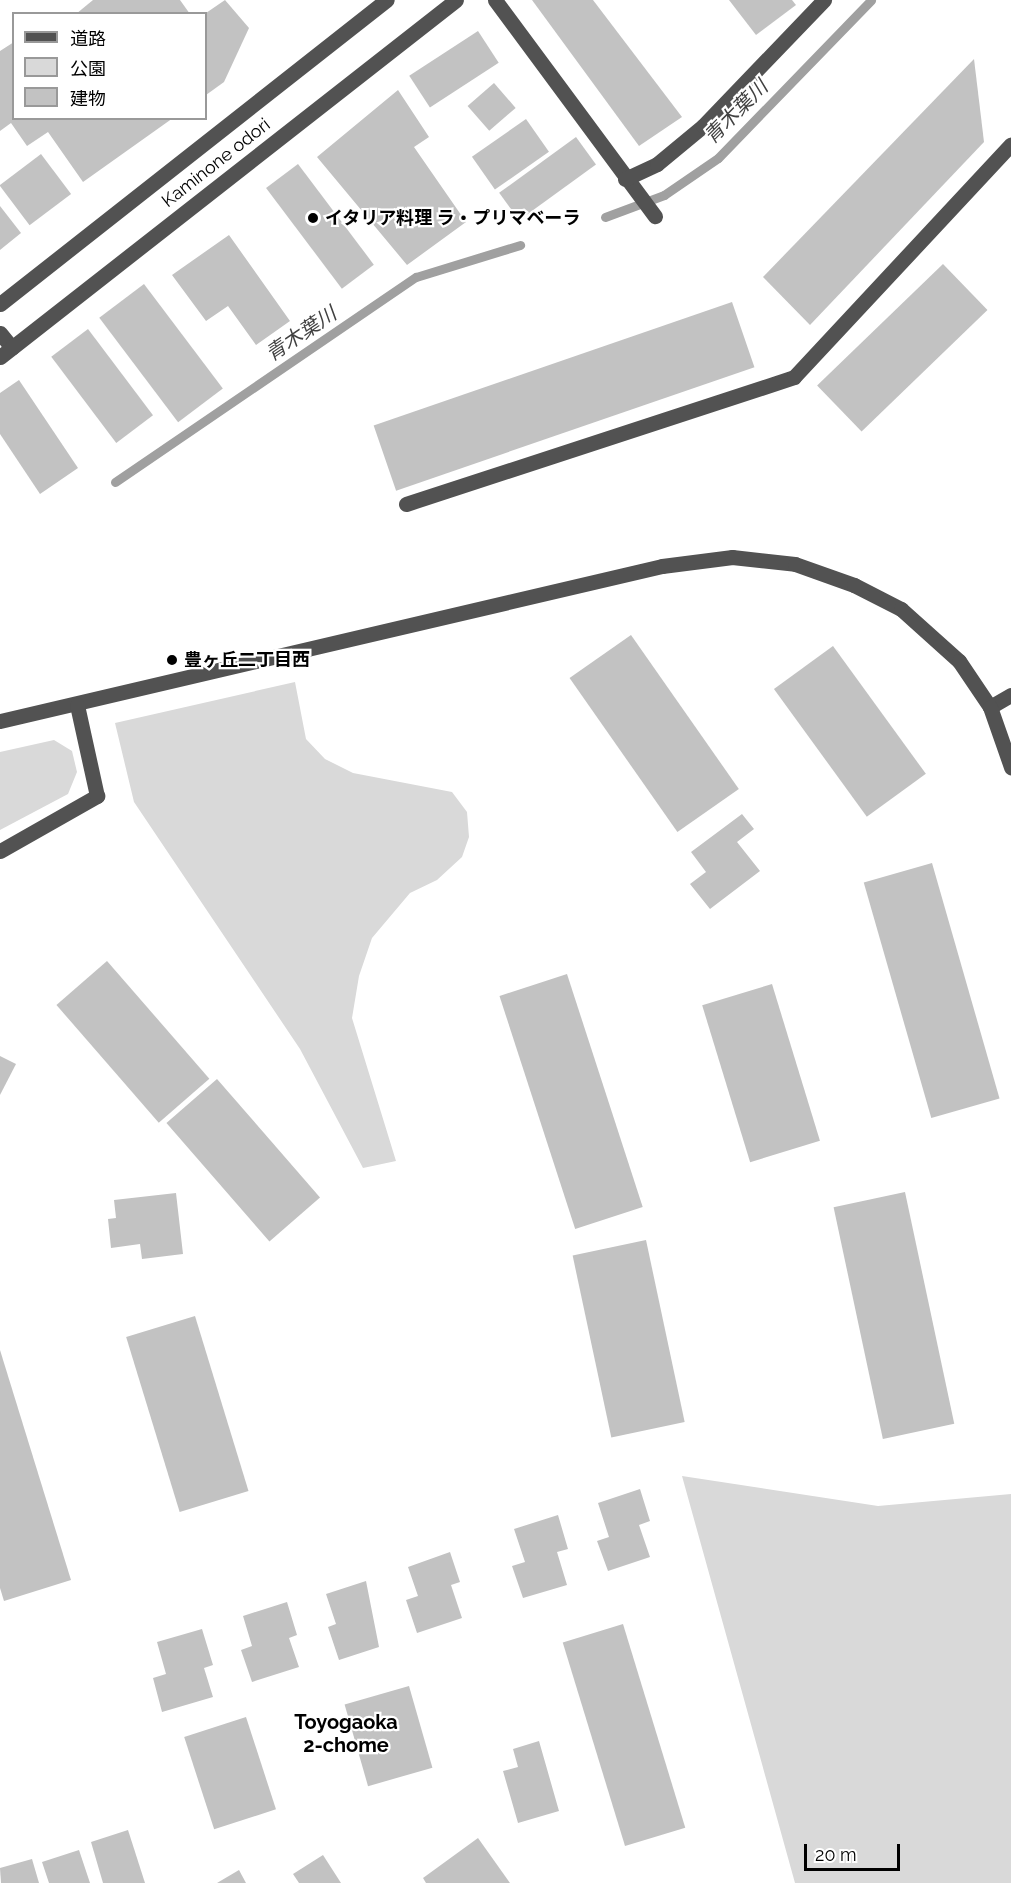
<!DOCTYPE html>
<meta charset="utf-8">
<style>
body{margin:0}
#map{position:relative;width:1011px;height:1883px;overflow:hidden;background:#fff;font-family:Raleway,"Noto Sans JP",sans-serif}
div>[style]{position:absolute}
.green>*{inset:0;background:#d9d9d9}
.stream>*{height:9px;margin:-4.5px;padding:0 4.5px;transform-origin:4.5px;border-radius:4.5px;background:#a0a0a0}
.building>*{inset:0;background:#c2c2c2;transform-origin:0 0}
.minor>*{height:15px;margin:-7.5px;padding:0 7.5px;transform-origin:7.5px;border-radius:7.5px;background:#525252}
.dots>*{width:16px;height:16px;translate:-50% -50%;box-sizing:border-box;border:3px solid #fff;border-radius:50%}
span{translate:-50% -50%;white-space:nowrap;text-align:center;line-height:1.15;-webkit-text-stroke:4.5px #fff;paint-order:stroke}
.street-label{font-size:18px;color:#000}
.poi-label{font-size:18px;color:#000;font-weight:700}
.left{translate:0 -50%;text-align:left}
.water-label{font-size:20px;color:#414141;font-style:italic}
.neighbourhood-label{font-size:20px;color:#000;font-weight:700}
.legend{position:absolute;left:12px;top:12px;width:195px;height:108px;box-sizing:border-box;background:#fff;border:2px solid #999;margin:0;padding:8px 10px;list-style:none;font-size:18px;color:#000}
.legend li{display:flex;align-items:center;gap:12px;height:30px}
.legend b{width:30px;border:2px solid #999}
.scale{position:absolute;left:804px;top:1844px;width:96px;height:27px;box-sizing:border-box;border:3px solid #000;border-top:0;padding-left:8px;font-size:18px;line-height:21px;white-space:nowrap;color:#000;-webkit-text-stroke:4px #fff;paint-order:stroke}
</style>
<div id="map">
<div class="green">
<i style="clip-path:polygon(295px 682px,306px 739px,325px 759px,353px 773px,452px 792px,467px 812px,469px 837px,462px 857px,437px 880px,410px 893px,372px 938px,359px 976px,352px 1018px,396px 1161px,363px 1168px,300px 1049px,134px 802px,115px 723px)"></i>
<i style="clip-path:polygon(54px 740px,72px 751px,77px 772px,68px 794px,0 830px,0 752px)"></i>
<i style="clip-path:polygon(682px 1476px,878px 1506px,1011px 1494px,1011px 1883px,795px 1883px)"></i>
</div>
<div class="stream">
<i style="left:605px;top:217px;width:63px;rotate:-20.4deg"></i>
<i style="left:664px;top:195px;width:65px;rotate:-34.4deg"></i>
<i style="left:718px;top:158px;width:220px;rotate:-45.9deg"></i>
<i style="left:115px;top:482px;width:364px;rotate:-34.3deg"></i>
<i style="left:416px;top:277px;width:109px;rotate:-17.1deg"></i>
</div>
<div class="building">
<i style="clip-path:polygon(93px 0,180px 0,190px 14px,76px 14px)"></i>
<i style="clip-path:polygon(225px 0,249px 28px,224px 82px,206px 95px,206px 13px)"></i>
<i style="clip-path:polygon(532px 0,593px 0,682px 117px,639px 146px)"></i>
<i style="clip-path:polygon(729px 0,792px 0,796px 5px,756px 35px)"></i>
<i style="left:478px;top:31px;width:38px;height:82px;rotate:57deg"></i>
<i style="clip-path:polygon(14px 42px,14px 118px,173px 118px,83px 182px,48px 132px,27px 146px,11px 123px,0 131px,0 51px)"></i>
<i style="clip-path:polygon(974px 59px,984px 142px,810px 325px,763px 277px)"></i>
<i style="left:494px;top:83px;width:33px;height:35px;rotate:49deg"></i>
<i style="clip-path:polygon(398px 90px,429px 137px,414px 147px,466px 222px,407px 265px,317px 157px)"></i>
<i style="left:526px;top:119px;width:40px;height:66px;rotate:55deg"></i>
<i style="left:576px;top:137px;width:34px;height:95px;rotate:54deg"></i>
<i style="left:41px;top:154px;width:50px;height:52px;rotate:53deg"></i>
<i style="left:298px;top:164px;width:126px;height:40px;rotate:53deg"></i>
<i style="clip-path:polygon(0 206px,21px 233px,0 250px)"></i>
<i style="clip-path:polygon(229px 235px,290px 321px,256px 345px,228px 306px,206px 321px,172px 275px)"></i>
<i style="left:943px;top:264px;width:64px;height:175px;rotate:46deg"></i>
<i style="left:144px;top:284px;width:131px;height:56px;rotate:53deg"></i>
<i style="left:732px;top:302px;width:69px;height:379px;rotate:71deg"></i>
<i style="left:88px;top:329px;width:108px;height:46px;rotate:53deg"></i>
<i style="clip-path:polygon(19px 380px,78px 468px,40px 494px,0 434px,0 393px)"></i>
<i style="left:631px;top:635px;width:188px;height:75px;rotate:55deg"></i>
<i style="left:833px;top:646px;width:158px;height:73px;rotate:54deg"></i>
<i style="clip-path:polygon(742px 814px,754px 829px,737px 842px,760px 871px,710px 909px,690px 884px,706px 872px,691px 852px)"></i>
<i style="left:932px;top:863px;width:245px;height:71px;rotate:74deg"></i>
<i style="left:107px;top:961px;width:156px;height:67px;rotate:49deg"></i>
<i style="left:567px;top:974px;width:245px;height:71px;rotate:72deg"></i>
<i style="left:772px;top:984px;width:164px;height:73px;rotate:73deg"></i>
<i style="clip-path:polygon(0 1056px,16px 1064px,0 1095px)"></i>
<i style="left:217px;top:1079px;width:157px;height:67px;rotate:49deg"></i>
<i style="left:905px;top:1192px;width:237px;height:73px;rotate:78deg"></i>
<i style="clip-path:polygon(176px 1193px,183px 1254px,142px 1259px,140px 1244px,111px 1248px,108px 1219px,116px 1218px,114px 1200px)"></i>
<i style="left:646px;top:1240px;width:186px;height:75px;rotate:78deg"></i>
<i style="left:195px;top:1316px;width:183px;height:72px;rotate:73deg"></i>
<i style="clip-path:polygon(0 1350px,71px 1580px,4px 1601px,0 1588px)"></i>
<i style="clip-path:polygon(640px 1489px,650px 1521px,639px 1525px,650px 1557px,608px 1571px,597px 1541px,609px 1537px,598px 1503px)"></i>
<i style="clip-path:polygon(558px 1515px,568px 1549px,557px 1552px,567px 1585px,523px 1598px,512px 1566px,525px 1562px,514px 1529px)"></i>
<i style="clip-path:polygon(450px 1552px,460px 1582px,451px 1585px,462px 1618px,417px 1633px,406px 1600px,418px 1596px,408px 1567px)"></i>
<i style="clip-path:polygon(366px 1581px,379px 1647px,339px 1660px,328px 1627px,336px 1624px,326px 1594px)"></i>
<i style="clip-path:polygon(287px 1602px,297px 1635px,289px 1638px,299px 1667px,252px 1682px,241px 1650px,252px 1646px,243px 1616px)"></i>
<i style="left:623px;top:1624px;width:213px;height:63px;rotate:73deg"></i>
<i style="clip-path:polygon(202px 1629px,213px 1665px,204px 1668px,213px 1697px,162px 1712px,153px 1678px,166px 1674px,157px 1642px)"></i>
<i style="left:409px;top:1686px;width:85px;height:67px;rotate:74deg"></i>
<i style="left:246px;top:1717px;width:97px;height:65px;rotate:72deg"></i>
<i style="clip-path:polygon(539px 1741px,559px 1811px,518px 1823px,503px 1771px,518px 1767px,513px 1749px)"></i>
<i style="clip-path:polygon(128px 1830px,145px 1883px,103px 1883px,91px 1842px)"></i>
<i style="clip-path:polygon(478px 1838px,510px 1883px,426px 1883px,423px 1878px)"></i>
<i style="clip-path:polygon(79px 1850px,90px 1883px,49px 1883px,42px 1862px)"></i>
<i style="clip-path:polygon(323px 1855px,341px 1883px,299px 1883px,293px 1874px)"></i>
<i style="clip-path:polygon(32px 1859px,39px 1883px,1px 1883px,0 1868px)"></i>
<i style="clip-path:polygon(239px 1870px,246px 1883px,217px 1883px)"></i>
</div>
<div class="minor">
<i style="left:495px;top:0;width:269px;rotate:53.5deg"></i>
<i style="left:625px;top:179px;width:35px;rotate:-25deg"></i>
<i style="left:657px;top:164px;width:60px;rotate:-39.6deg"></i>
<i style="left:703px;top:126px;width:175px;rotate:-46.2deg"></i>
<i style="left:0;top:304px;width:492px;rotate:-38.2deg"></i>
<i style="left:0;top:333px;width:19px;rotate:51deg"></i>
<i style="left:0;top:357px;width:579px;rotate:-38.06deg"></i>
<i style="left:406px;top:504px;width:408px;rotate:-18.1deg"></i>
<i style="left:794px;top:377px;width:318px;rotate:-47deg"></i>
<i style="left:990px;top:707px;width:24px;rotate:-30deg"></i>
<i style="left:0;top:721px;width:680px;rotate:-13.18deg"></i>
<i style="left:662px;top:566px;width:71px;rotate:-7.3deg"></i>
<i style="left:732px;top:557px;width:63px;rotate:6.3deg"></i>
<i style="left:795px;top:564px;width:63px;rotate:19.6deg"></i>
<i style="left:854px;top:585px;width:53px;rotate:27.1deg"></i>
<i style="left:901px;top:609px;width:78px;rotate:41.9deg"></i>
<i style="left:959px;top:661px;width:55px;rotate:56deg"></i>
<i style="left:990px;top:707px;width:64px;rotate:70.7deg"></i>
<i style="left:0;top:851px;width:112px;rotate:-29.6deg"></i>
<i style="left:97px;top:796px;width:93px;rotate:-102.4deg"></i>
</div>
<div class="dots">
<i style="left:313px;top:218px;background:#000"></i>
<i style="left:172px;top:660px;background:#000"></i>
</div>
<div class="street-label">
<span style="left:216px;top:163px;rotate:-38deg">Kaminone odori</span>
</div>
<div class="poi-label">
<span class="left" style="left:325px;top:218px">イタリア料理 ラ・プリマベーラ</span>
<span class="left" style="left:184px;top:660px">豊ヶ丘二丁目西</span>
</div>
<div class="water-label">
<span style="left:736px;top:112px;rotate:-45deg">青木葉川</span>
<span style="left:301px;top:334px;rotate:-34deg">青木葉川</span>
</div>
<div class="neighbourhood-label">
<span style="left:346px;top:1734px">Toyogaoka<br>2-chome</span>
</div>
<ul class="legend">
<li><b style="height:8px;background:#525252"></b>道路</li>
<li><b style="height:16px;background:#d9d9d9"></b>公園</li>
<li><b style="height:16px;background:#c2c2c2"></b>建物</li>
</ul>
<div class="scale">20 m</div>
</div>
